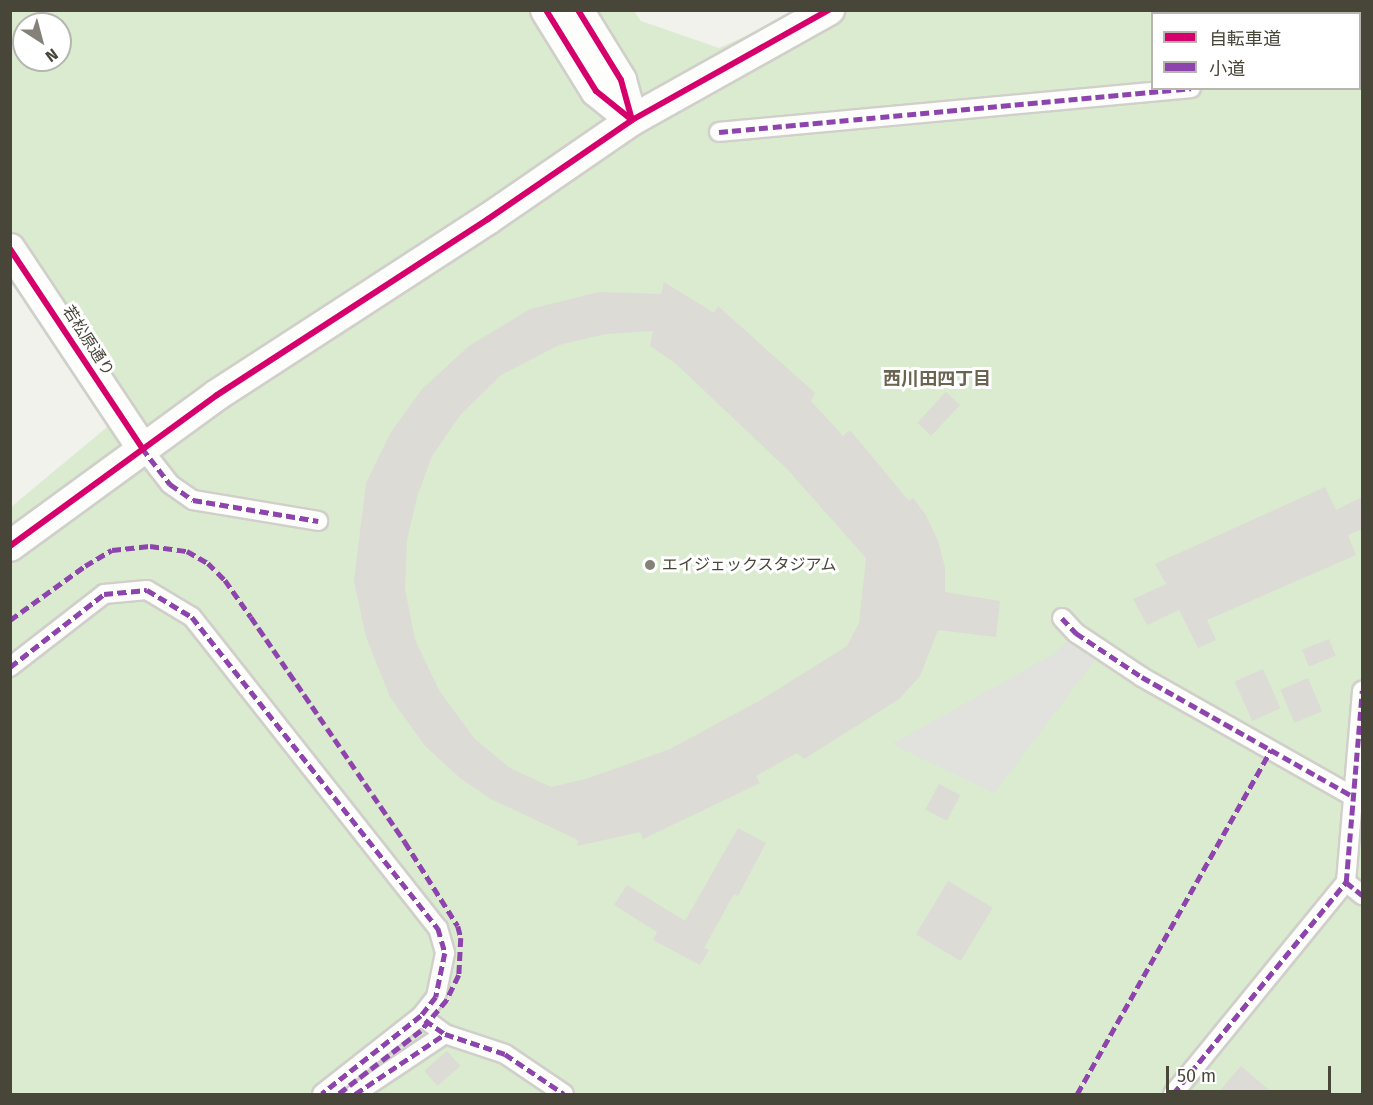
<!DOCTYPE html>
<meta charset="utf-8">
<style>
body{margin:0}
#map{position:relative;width:1373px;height:1105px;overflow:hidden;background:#f2f2ed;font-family:"Fira Sans","Noto Sans JP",sans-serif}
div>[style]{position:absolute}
.green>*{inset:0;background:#daebcf}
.parking>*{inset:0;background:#e1e1dd}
.building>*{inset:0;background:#dcdbd6;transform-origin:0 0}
.roads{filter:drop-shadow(2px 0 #d0cfca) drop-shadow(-2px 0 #d0cfca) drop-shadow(0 2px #d0cfca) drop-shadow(0 -2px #d0cfca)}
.pedestrian>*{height:18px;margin:-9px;padding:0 9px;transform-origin:9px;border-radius:9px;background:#fdfdfc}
.tertiary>*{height:30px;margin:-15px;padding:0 15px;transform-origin:15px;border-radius:15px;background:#fdfdfc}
.quiet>*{height:4.5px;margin-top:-2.25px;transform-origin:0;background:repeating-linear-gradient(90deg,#8e44ad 0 9px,transparent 0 13.5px)}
.cycleway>*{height:6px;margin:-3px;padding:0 3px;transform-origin:3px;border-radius:3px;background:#d6006c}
.dots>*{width:16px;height:16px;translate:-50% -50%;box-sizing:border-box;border:3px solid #fff;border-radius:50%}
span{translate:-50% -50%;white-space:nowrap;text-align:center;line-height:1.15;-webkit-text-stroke:6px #fff;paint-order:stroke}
.street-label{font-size:16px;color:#484539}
.poi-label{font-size:16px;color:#484539}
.left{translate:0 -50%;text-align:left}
.neighbourhood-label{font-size:18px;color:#6a6551;font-weight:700}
.frame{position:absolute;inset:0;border:12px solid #484539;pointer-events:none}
.legend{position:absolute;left:1151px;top:12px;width:210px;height:78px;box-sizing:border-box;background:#fff;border:2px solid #b6b5b0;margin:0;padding:8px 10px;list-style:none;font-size:18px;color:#484539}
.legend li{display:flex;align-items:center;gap:12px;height:30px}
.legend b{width:30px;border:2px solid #b6b5b0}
.north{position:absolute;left:12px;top:12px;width:60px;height:60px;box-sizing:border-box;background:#fff;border:2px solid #b6b5b0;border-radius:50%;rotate:144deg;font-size:16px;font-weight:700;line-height:24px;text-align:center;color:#484539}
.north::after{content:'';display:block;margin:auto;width:21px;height:27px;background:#848278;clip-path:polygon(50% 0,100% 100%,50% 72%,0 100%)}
.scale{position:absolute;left:1166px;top:1066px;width:165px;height:27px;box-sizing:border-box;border:3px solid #484539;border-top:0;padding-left:8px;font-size:18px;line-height:21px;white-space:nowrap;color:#484539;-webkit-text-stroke:4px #fff;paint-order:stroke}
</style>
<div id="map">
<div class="green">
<i style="clip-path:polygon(evenodd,10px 11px,634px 11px,641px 21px,719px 48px,801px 11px,1362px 11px,1362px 1094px,11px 1094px,11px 507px,118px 418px,11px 257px,10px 11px,1152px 14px,1360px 14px,1360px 88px,1152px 88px,1152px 14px,10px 11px,24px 24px,60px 24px,60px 60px,24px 60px,24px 24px)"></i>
</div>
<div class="parking">
<i style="clip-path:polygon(1076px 633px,1101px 652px,994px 793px,892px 744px,1052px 655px)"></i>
</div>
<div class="building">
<i style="clip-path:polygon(evenodd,664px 282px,714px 313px,718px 306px,815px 393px,811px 401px,843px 436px,850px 430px,909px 501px,913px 498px,926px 515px,938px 541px,945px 567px,945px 592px,1000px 601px,996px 637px,938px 630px,920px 676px,899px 699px,804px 759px,797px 753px,756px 776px,760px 783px,643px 839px,640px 832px,577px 846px,578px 840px,491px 799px,460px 778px,425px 746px,390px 697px,366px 637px,354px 581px,366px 483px,391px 432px,422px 389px,469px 346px,530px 309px,599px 292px,661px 294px,664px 282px,653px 331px,650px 346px,675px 363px,787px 469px,866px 558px,859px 623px,847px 646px,759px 701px,670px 749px,586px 779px,551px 787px,510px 768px,475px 739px,440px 692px,415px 640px,405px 589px,407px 540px,417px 497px,432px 456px,461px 414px,501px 375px,559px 345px,606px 334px,653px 331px)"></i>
<i style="left:946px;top:392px;width:19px;height:42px;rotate:43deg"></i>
<i style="clip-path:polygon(1325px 487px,1336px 510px,1362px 497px,1362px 529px,1348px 535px,1356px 555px,1207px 620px,1216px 640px,1198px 648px,1179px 610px,1147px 625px,1133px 599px,1166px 584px,1155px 564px)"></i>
<i style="left:1329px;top:639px;width:18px;height:29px;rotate:68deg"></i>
<i style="left:1263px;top:669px;width:43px;height:31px;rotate:66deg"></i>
<i style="left:1308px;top:678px;width:36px;height:30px;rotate:67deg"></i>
<i style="left:939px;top:784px;width:24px;height:29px;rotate:28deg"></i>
<i style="clip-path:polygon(738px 828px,766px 843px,738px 896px,734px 894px,704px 948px,709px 950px,700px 965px,653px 940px,657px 932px,614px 905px,627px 885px,685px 921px)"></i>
<i style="left:948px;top:881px;width:52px;height:62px;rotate:31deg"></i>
<i style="left:447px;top:1051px;width:20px;height:30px;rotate:49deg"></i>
<i style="clip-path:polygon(1241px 1066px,1275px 1095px,1216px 1095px)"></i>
</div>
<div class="roads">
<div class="pedestrian">
<i style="left:719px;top:132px;width:474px;rotate:-5.3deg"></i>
<i style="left:142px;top:448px;width:46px;rotate:52.1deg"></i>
<i style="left:170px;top:484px;width:28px;rotate:35deg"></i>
<i style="left:193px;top:500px;width:127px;rotate:9.5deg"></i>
<i style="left:1062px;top:618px;width:21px;rotate:47deg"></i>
<i style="left:1076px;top:633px;width:79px;rotate:33.7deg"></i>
<i style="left:1142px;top:677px;width:244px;rotate:29.5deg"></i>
<i style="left:10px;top:667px;width:119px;rotate:-37.8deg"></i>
<i style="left:104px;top:594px;width:43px;rotate:-5.3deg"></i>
<i style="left:147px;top:590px;width:52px;rotate:31deg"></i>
<i style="left:192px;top:617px;width:397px;rotate:51.7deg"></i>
<i style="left:438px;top:928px;width:26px;rotate:74deg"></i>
<i style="left:445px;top:953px;width:45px;rotate:101.6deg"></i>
<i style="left:436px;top:997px;width:24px;rotate:128deg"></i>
<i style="left:421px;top:1016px;width:126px;rotate:141.8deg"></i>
<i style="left:1346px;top:882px;width:21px;rotate:39deg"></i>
<i style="left:421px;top:1016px;width:30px;rotate:37deg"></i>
<i style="left:445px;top:1034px;width:63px;rotate:18.4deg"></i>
<i style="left:505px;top:1054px;width:71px;rotate:34.1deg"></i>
<i style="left:355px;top:1094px;width:108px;rotate:-33.7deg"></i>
<i style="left:1173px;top:1094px;width:274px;rotate:-50.8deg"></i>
<i style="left:1346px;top:882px;width:192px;rotate:-85.2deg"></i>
</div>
<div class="tertiary">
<i style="left:546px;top:10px;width:95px;rotate:58.3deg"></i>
<i style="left:596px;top:91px;width:46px;rotate:38.9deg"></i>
<i style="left:578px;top:10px;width:82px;rotate:58.4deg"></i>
<i style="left:621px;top:80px;width:41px;rotate:74.6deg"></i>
<i style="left:10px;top:249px;width:239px;rotate:56.4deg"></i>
<i style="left:10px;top:546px;width:256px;rotate:-36.1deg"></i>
<i style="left:217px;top:395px;width:323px;rotate:-33deg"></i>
<i style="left:488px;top:219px;width:175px;rotate:-34.5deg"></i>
<i style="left:632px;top:120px;width:226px;rotate:-29.2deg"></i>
</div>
</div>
<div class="quiet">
<i style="left:719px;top:132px;width:474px;rotate:-5.3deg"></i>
<i style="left:142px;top:448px;width:46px;rotate:52.1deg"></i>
<i style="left:170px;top:484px;width:28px;rotate:35deg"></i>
<i style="left:193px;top:500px;width:127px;rotate:9.5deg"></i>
<i style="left:1062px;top:618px;width:21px;rotate:47deg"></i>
<i style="left:1076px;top:633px;width:79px;rotate:33.7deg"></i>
<i style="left:1142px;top:677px;width:244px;rotate:29.5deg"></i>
<i style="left:10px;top:620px;width:92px;rotate:-35.8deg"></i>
<i style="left:85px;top:566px;width:31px;rotate:-31deg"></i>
<i style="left:112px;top:550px;width:38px;rotate:-6deg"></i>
<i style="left:150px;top:546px;width:37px;rotate:8deg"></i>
<i style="left:187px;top:551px;width:24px;rotate:30deg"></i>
<i style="left:208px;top:563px;width:24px;rotate:45deg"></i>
<i style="left:225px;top:580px;width:45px;rotate:54.9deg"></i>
<i style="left:251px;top:617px;width:273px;rotate:55.6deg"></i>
<i style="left:405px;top:842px;width:99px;rotate:57.8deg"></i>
<i style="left:458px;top:926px;width:12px;rotate:76deg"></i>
<i style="left:461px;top:938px;width:37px;rotate:93deg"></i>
<i style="left:459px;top:975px;width:28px;rotate:116deg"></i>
<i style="left:447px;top:1000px;width:40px;rotate:130deg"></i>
<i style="left:421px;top:1031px;width:103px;rotate:142.5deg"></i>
<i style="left:10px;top:667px;width:119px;rotate:-37.8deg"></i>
<i style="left:104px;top:594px;width:43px;rotate:-5.3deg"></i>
<i style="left:147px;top:590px;width:52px;rotate:31deg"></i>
<i style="left:192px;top:617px;width:397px;rotate:51.7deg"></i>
<i style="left:438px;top:928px;width:26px;rotate:74deg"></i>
<i style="left:445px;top:953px;width:45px;rotate:101.6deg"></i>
<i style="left:436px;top:997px;width:24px;rotate:128deg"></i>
<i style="left:421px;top:1016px;width:126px;rotate:141.8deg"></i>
<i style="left:1346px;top:882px;width:21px;rotate:39deg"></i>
<i style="left:425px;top:1020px;width:24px;rotate:35deg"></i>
<i style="left:445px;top:1034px;width:63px;rotate:18.4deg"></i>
<i style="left:505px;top:1054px;width:71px;rotate:34.1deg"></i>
<i style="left:355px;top:1094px;width:108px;rotate:-33.7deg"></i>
<i style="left:1077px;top:1094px;width:395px;rotate:-60.6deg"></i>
<i style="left:1173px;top:1094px;width:274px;rotate:-50.8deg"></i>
<i style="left:1346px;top:882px;width:192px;rotate:-85.2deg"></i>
</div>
<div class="cycleway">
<i style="left:546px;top:10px;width:95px;rotate:58.3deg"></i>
<i style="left:596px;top:91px;width:46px;rotate:38.9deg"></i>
<i style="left:578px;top:10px;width:82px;rotate:58.4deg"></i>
<i style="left:621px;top:80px;width:41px;rotate:74.6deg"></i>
<i style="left:10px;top:249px;width:239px;rotate:56.4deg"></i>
<i style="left:10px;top:546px;width:256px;rotate:-36.1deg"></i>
<i style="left:217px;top:395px;width:323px;rotate:-33deg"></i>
<i style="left:488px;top:219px;width:175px;rotate:-34.5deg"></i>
<i style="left:632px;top:120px;width:226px;rotate:-29.2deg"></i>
</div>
<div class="dots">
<i style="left:650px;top:565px;background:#848278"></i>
</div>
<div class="street-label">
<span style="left:88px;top:341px;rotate:57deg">若松原通り</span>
</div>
<div class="poi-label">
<span class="left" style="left:662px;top:565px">エイジェックスタジアム</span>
</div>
<div class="neighbourhood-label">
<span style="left:937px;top:379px">西川田四丁目</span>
</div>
<div class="frame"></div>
<ul class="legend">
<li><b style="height:8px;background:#d6006c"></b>自転車道</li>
<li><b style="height:8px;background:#8e44ad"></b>小道</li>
</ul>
<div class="north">N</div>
<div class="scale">50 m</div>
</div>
